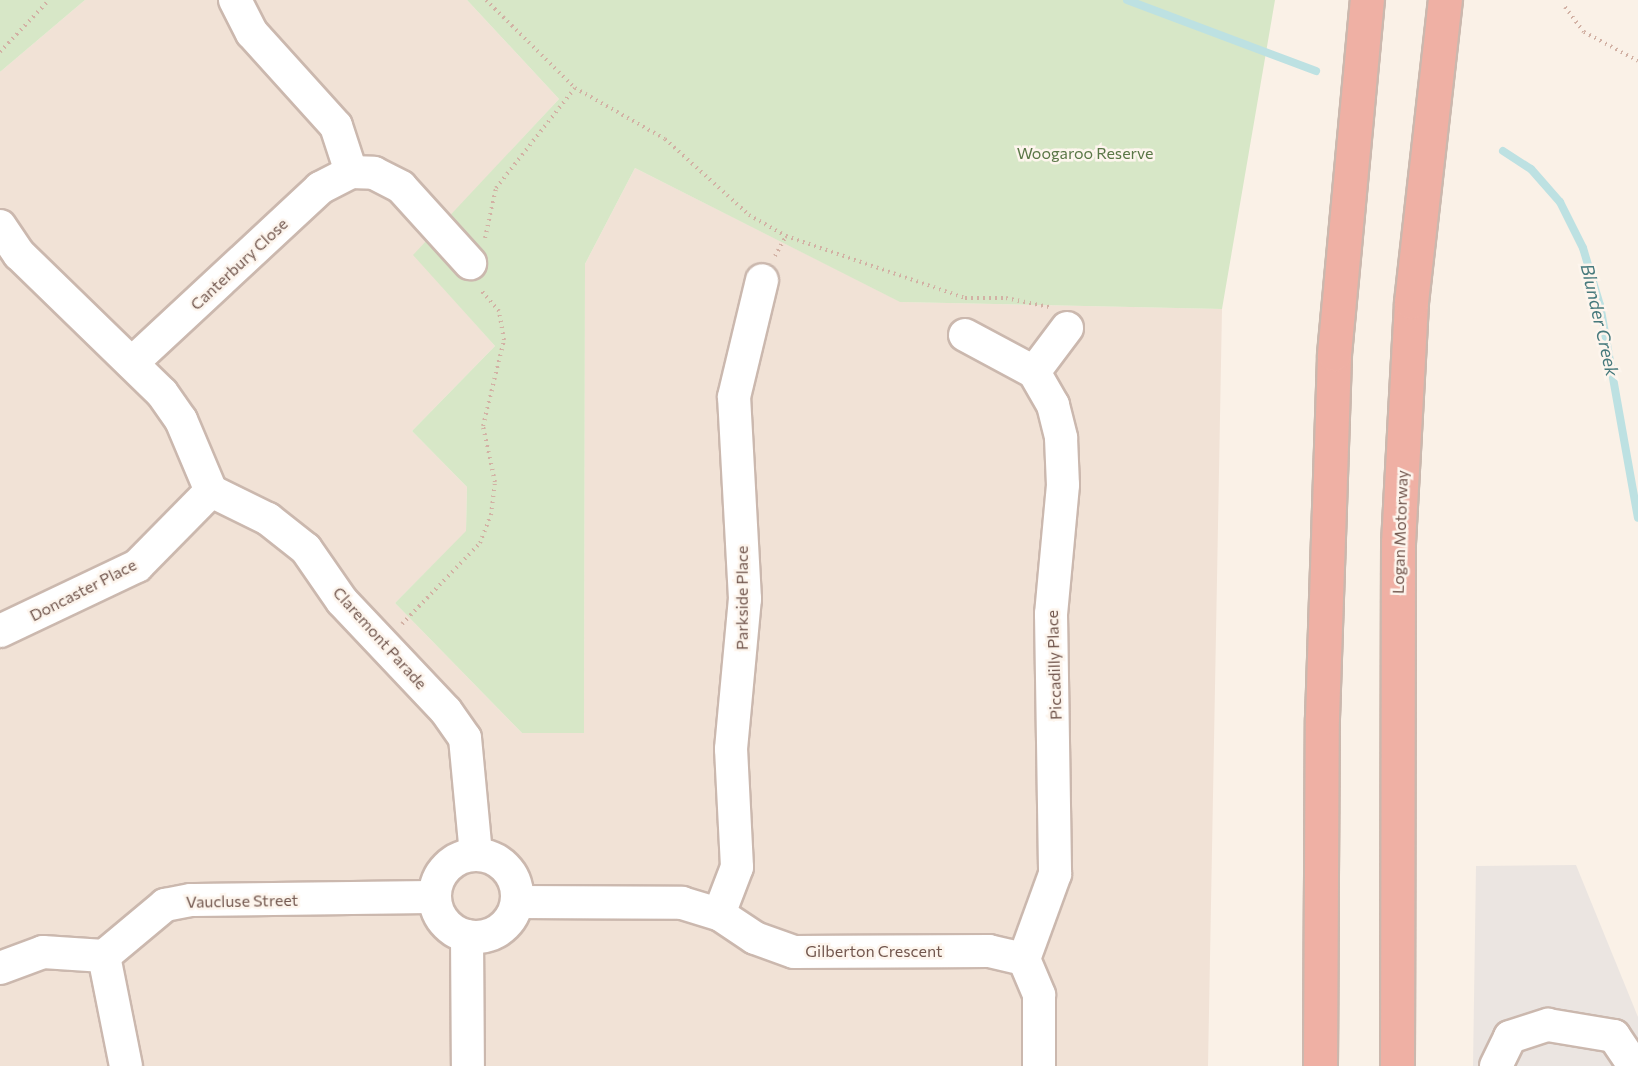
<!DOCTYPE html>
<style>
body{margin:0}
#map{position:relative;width:1638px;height:1066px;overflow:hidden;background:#faf1e7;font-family:Commissioner,sans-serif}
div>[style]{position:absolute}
.residential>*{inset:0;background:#f1e2d6}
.industrial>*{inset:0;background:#ebe5e1}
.green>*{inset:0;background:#d7e7c7}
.stream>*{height:8px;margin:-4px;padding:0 4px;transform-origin:4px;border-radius:4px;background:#bde1e2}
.path>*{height:4px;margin-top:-2px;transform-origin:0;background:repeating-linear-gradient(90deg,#d2b1a4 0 1.5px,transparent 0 6px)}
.roads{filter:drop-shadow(2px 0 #cbb8ae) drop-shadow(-2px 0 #cbb8ae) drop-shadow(0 2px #cbb8ae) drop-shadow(0 -2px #cbb8ae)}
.minor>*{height:32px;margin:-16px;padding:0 16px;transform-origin:16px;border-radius:16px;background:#fff}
.minor>.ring{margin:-16px;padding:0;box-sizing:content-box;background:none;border:32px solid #fff;border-radius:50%}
.highway>*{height:33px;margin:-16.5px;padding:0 16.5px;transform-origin:16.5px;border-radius:16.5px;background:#efb0a4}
span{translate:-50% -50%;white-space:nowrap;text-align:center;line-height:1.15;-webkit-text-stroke:5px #fdf5ed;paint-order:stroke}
.park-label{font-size:16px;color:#5a7747}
.street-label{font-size:16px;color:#72574e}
.water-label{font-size:18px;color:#46797c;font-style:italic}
</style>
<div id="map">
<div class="residential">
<i style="clip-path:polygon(85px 0,467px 0,559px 99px,414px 255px,495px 346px,412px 431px,467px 487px,466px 532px,395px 603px,522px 733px,584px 733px,585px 264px,635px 168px,901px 302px,1222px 309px,1208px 1066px,0 1066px,0 72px)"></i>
</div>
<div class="industrial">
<i style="clip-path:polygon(1576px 865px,1638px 1017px,1638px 1066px,1473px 1066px,1476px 866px)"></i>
</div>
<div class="green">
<i style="clip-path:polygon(0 0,85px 0,0 72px)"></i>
<i style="clip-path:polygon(467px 0,1275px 0,1222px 309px,900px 302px,635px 168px,585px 264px,584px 733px,522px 733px,395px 603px,466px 531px,467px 487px,412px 431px,495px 346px,413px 255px,559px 99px)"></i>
</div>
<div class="stream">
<i style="left:1127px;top:0;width:202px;rotate:20.6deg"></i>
<i style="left:1503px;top:151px;width:33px;rotate:33deg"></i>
<i style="left:1531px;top:169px;width:44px;rotate:48.7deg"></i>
<i style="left:1560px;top:202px;width:51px;rotate:63.4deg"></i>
<i style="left:1583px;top:248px;width:59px;rotate:73.4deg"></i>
<i style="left:1600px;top:305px;width:216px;rotate:79.9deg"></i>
</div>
<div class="path">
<i style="left:486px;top:0;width:125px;rotate:44.7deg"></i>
<i style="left:575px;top:88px;width:103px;rotate:29.5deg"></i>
<i style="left:665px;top:139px;width:113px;rotate:42.1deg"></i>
<i style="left:749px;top:215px;width:43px;rotate:29.6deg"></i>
<i style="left:786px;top:236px;width:189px;rotate:19.1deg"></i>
<i style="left:965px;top:298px;width:41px"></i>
<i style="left:1006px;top:298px;width:44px;rotate:11.8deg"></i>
<i style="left:1565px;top:7px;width:31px;rotate:53deg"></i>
<i style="left:1584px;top:32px;width:61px;rotate:28.2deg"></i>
<i style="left:0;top:52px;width:71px;rotate:-46.7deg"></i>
<i style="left:485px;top:238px;width:51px;rotate:-77.6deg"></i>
<i style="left:496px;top:188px;width:127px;rotate:-51.7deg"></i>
<i style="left:775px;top:256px;width:23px;rotate:-61deg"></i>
<i style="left:402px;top:624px;width:112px;rotate:-46.1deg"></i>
<i style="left:480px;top:543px;width:30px;rotate:-69deg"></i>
<i style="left:491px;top:515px;width:33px;rotate:-83deg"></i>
<i style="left:495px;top:482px;width:57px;rotate:-102.1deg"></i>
<i style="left:483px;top:426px;width:89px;rotate:-76.3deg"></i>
<i style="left:504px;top:340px;width:29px;rotate:-100deg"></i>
<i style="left:499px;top:311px;width:29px;rotate:-131deg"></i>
</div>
<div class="roads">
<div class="minor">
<i style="left:235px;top:0;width:37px;rotate:63deg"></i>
<i style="left:252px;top:33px;width:125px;rotate:47.9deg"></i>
<i style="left:336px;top:126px;width:48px;rotate:71.9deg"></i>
<i style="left:0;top:226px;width:34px;rotate:56deg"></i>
<i style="left:19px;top:254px;width:199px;rotate:44.2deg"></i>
<i style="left:162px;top:393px;width:33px;rotate:55deg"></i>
<i style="left:181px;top:420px;width:77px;rotate:67.1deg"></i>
<i style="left:211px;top:491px;width:64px;rotate:26.2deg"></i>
<i style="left:268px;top:519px;width:48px;rotate:38.3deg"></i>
<i style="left:306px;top:549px;width:63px;rotate:55.3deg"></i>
<i style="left:342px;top:601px;width:151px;rotate:46.6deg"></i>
<i style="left:446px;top:711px;width:33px;rotate:55deg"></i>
<i style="left:465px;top:738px;width:117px;rotate:84.6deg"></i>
<i style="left:965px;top:335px;width:78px;rotate:28.2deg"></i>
<i style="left:1034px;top:372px;width:38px;rotate:60deg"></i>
<i style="left:1053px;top:405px;width:34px;rotate:76deg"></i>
<i style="left:1061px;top:438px;width:47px;rotate:87.6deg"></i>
<i style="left:1063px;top:485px;width:130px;rotate:95.3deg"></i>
<i style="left:1051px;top:614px;width:260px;rotate:89.1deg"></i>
<i style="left:1055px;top:874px;width:90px;rotate:110deg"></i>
<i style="left:132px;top:363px;width:257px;rotate:-42.9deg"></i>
<i style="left:320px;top:188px;width:35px;rotate:-27deg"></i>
<i style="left:351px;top:172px;width:23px;rotate:2deg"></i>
<i style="left:374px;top:173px;width:30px;rotate:27deg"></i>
<i style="left:401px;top:187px;width:103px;rotate:47.8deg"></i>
<i style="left:1034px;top:372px;width:55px;rotate:-53.1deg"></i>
<i style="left:0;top:631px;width:152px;rotate:-25.4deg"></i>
<i style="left:137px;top:566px;width:105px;rotate:-45.4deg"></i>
<i class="ring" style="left:435px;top:855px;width:50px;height:50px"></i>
<i style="left:517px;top:902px;width:165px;rotate:0.3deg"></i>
<i style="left:682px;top:903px;width:39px;rotate:17deg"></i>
<i style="left:719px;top:914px;width:43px;rotate:33.7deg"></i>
<i style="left:755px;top:938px;width:41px;rotate:19.7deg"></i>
<i style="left:794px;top:952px;width:195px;rotate:-0.3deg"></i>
<i style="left:989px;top:951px;width:36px;rotate:13deg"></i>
<i style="left:1024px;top:959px;width:39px;rotate:67deg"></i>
<i style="left:1039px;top:995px;width:71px;rotate:90deg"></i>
<i style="left:719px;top:914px;width:50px;rotate:-69deg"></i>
<i style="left:737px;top:867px;width:118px;rotate:-92.9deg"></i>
<i style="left:731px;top:749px;width:151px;rotate:-84.7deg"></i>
<i style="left:745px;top:599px;width:202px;rotate:-93.1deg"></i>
<i style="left:734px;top:397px;width:120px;rotate:-76.5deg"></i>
<i style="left:467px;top:936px;width:130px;rotate:89.6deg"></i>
<i style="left:104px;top:956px;width:112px;rotate:78.7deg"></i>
<i style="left:0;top:968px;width:46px;rotate:-20.4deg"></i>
<i style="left:43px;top:952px;width:61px;rotate:3.8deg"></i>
<i style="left:104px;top:956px;width:80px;rotate:-39.9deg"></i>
<i style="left:165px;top:905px;width:26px;rotate:-11deg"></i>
<i style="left:191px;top:900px;width:243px;rotate:-0.7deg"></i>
<i style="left:1496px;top:1066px;width:32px;rotate:-64deg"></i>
<i style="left:1510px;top:1037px;width:40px;rotate:-18deg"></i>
<i style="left:1548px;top:1025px;width:67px;rotate:9.5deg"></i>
<i style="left:1614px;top:1036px;width:36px;rotate:56deg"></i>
</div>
<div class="highway">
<i style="left:1320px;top:1066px;width:348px;rotate:-89.7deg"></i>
<i style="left:1322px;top:718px;width:364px;rotate:-88.1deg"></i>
<i style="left:1334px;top:354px;width:356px;rotate:-84.7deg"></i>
<i style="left:1397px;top:1066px;width:523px;rotate:-89.89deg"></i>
<i style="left:1398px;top:543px;width:241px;rotate:-86.9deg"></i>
<i style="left:1411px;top:302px;width:304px;rotate:-83.6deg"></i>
</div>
</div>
<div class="park-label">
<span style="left:1085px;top:153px">Woogaroo Reserve</span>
</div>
<div class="street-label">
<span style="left:239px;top:264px;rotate:-43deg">Canterbury Close</span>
<span style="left:1400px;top:532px;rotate:-88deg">Logan Motorway</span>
<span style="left:83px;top:590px;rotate:-27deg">Doncaster Place</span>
<span style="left:742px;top:598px;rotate:-90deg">Parkside Place</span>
<span style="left:380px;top:638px;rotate:48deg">Claremont Parade</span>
<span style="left:1054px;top:665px;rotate:-92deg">Piccadilly Place</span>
<span style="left:242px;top:901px;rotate:-1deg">Vaucluse Street</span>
<span style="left:874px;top:951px">Gilberton Crescent</span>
</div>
<div class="water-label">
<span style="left:1600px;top:320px;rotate:77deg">Blunder Creek</span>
</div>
</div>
